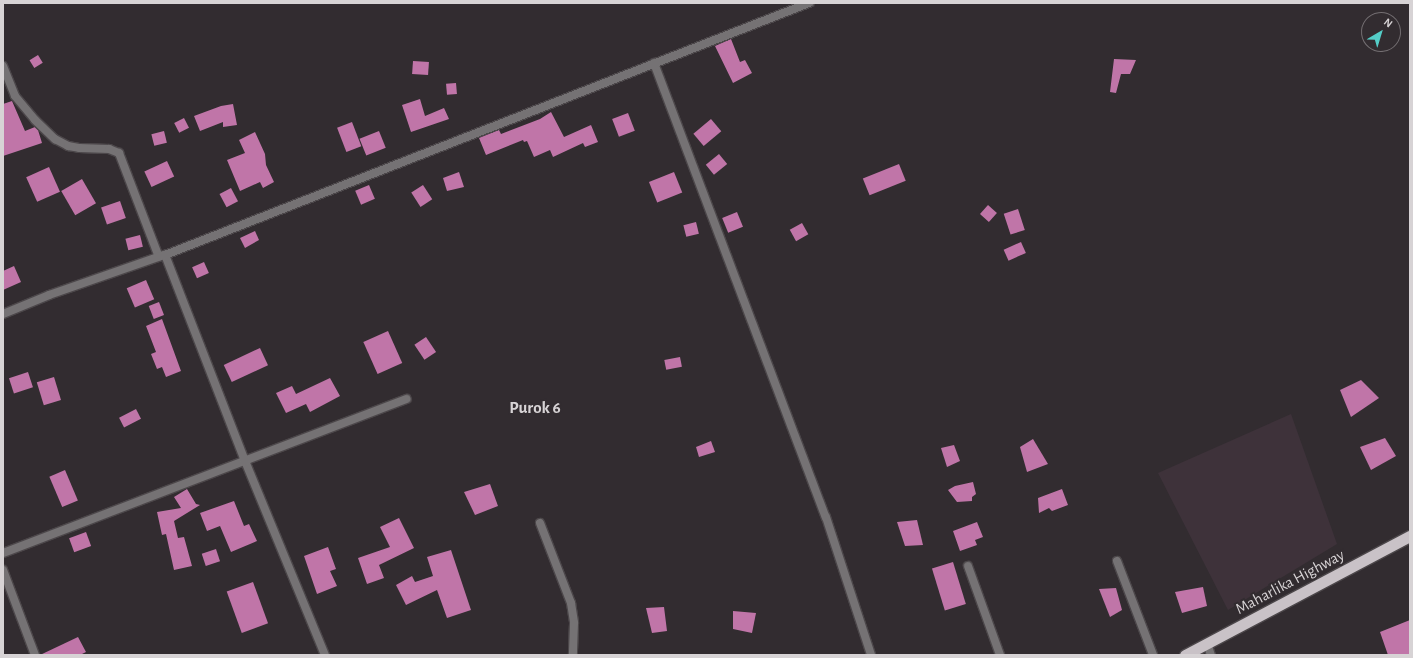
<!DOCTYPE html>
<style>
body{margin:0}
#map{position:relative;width:1413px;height:658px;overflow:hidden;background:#322c30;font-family:"Alegreya Sans",sans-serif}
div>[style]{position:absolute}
.built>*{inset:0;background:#3e323a}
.building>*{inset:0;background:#c075a8;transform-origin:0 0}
.roads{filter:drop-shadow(1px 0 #4c474a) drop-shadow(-1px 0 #4c474a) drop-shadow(0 1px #4c474a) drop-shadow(0 -1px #4c474a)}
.minor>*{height:8px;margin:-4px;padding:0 4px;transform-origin:4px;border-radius:4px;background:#757274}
.tertiary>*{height:8px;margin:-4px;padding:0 4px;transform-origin:4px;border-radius:4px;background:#757274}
.trunk>*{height:11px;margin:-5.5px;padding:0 5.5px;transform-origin:5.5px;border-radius:5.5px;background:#c9c2c7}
span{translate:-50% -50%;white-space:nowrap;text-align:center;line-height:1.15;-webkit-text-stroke:4px #322c30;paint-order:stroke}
.street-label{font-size:16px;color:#d7d3d5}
.neighbourhood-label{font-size:17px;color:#d7d3d5;font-weight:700}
.frame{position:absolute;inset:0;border:4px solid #d7d3d5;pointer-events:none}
.north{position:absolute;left:1361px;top:12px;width:40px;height:40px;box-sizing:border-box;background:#322c30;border:1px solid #746f72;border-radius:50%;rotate:38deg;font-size:11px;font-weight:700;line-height:16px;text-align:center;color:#d7d3d5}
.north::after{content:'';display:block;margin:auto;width:14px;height:18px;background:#54cdc7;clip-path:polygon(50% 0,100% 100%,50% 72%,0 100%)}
</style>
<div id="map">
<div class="built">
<i style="clip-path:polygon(1291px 414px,1337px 544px,1228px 610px,1158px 473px)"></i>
</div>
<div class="building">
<i style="clip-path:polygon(731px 39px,740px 62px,745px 60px,752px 73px,733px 83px,715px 46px)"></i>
<i style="left:38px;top:55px;width:9px;height:10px;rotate:58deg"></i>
<i style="clip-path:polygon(1114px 59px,1136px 60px,1130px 74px,1121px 74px,1116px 93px,1110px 92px)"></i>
<i style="left:413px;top:61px;width:16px;height:13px;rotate:4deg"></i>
<i style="left:456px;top:83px;width:11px;height:10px;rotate:85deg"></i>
<i style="clip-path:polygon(420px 99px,425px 116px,444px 108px,449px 119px,411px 132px,402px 105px)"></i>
<i style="clip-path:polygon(12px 101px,25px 131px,35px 127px,38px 130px,42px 143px,3px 156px,3px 104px)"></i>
<i style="clip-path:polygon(233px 104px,237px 125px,223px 127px,223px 122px,200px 131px,194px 116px,221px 106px)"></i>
<i style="clip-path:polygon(551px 112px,564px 137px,591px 125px,598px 142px,585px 147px,583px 143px,553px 157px,550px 150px,534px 157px,527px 141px,524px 142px,523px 140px,486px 155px,479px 138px,499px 130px,501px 134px,540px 119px)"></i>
<i style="left:628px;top:113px;width:19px;height:17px;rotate:69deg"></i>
<i style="left:184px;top:118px;width:11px;height:11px;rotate:63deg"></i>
<i style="left:711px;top:119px;width:16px;height:23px;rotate:50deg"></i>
<i style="left:352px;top:122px;width:26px;height:16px;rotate:69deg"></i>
<i style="left:164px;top:131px;width:12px;height:13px;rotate:76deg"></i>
<i style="left:379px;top:131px;width:18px;height:21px;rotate:68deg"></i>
<i style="clip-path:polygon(255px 132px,265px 154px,266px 165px,274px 182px,263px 188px,260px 182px,240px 191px,227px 160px,245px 153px,239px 140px)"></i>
<i style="left:719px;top:154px;width:13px;height:17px;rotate:51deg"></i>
<i style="left:167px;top:161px;width:17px;height:25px;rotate:65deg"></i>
<i style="left:899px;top:164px;width:18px;height:39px;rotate:68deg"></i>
<i style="left:49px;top:167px;width:27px;height:25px;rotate:66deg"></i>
<i style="clip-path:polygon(459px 172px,464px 187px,447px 191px,443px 178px)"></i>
<i style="left:674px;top:172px;width:22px;height:27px;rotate:68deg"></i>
<i style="left:82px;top:179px;width:28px;height:24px;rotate:60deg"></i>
<i style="left:369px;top:185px;width:15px;height:15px;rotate:67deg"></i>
<i style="left:423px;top:185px;width:17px;height:14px;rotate:57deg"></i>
<i style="left:231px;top:188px;width:15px;height:13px;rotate:62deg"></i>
<i style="left:120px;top:201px;width:18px;height:20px;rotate:71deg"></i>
<i style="left:988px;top:205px;width:12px;height:12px;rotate:42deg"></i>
<i style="left:1018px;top:209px;width:22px;height:15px;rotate:72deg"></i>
<i style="left:737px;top:212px;width:16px;height:16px;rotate:68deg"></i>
<i style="left:696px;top:222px;width:12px;height:13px;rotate:76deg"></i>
<i style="left:802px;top:223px;width:13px;height:14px;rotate:61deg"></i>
<i style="clip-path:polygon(255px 231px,259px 240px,245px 248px,240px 238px)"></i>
<i style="left:140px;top:235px;width:12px;height:15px;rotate:76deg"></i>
<i style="left:1021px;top:242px;width:12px;height:19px;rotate:66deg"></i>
<i style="left:204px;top:262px;width:12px;height:13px;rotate:66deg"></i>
<i style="clip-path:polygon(14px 266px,21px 282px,3px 290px,3px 271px)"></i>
<i style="left:146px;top:280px;width:21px;height:21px;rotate:67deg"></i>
<i style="left:159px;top:302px;width:14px;height:11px;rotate:69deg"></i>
<i style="clip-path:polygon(162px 319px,181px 371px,166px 377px,162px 367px,157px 369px,151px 354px,156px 352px,146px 326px)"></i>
<i style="left:388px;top:331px;width:35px;height:27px;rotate:66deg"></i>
<i style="left:426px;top:337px;width:18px;height:14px;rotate:56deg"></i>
<i style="left:260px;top:348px;width:19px;height:40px;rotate:65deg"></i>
<i style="left:680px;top:357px;width:10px;height:16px;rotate:79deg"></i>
<i style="left:28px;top:372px;width:16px;height:20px;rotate:72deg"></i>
<i style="left:54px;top:377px;width:24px;height:18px;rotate:73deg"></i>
<i style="clip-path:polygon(330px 378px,340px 396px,310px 412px,306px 404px,286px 413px,276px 393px,292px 386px,296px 394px)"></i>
<i style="clip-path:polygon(1361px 380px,1379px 398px,1351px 417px,1340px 390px)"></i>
<i style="left:136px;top:409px;width:11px;height:19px;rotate:63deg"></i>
<i style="clip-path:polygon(1385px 438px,1396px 456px,1371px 470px,1360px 447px)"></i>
<i style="clip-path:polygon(1033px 439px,1048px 464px,1027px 472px,1020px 447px)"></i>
<i style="clip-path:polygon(711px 441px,715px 452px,699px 457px,696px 447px)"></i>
<i style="clip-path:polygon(954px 445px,960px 461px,947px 467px,941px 448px)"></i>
<i style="left:65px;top:470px;width:33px;height:17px;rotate:67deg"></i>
<i style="clip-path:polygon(973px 482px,976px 494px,972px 497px,972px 501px,957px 502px,948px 490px,955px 486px)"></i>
<i style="clip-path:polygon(490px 484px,498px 506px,475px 515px,464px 492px)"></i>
<i style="clip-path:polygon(187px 489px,196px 504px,200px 505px,174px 521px,178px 538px,184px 537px,192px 566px,174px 570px,166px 534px,162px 535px,157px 512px,181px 508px,174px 497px)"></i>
<i style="clip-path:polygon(1062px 489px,1068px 505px,1052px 511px,1049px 508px,1039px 513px,1038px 498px)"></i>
<i style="clip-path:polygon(234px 501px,244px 526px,249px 524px,257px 541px,231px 552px,220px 526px,207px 531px,200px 513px)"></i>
<i style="clip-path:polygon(399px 518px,414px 548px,379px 565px,384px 578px,367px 584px,358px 558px,390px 547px,380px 527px)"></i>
<i style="clip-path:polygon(917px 520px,923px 545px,905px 546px,897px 522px)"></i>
<i style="clip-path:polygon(977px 522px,983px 537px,975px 540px,977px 545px,960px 551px,953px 531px)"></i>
<i style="left:86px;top:532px;width:15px;height:18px;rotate:70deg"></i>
<i style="clip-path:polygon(328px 547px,336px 569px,330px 571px,337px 586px,317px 594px,304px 556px)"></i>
<i style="left:216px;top:549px;width:13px;height:15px;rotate:72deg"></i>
<i style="clip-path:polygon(451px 550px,471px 610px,447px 618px,437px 590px,406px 605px,396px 585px,412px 576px,415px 582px,433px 576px,427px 557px)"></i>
<i style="left:953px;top:562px;width:44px;height:22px;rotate:73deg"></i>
<i style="left:253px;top:582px;width:44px;height:28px;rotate:70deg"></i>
<i style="clip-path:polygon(1203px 587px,1207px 606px,1182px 613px,1175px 592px)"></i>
<i style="clip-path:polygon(1116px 588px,1122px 610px,1110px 617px,1099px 589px)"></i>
<i style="clip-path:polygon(664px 607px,667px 631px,652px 633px,646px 608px)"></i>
<i style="clip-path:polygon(733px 611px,756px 613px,752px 633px,733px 629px)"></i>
<i style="clip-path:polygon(1410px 620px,1410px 655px,1388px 655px,1380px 632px)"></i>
<i style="clip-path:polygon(78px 637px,86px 652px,80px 655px,40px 655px)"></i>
</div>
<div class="roads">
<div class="minor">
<i style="left:654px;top:63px;width:485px;rotate:69.3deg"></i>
<i style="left:826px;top:517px;width:145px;rotate:71.9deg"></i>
<i style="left:3px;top:66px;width:32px;rotate:68deg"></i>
<i style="left:15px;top:96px;width:31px;rotate:50deg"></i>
<i style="left:35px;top:120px;width:28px;rotate:44deg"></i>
<i style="left:55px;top:139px;width:15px;rotate:28deg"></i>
<i style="left:68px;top:146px;width:11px;rotate:10deg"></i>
<i style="left:79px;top:148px;width:30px;rotate:2deg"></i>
<i style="left:109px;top:149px;width:11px;rotate:22deg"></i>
<i style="left:119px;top:153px;width:111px;rotate:69deg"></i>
<i style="left:3px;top:314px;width:50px;rotate:-22.4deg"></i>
<i style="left:49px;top:295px;width:122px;rotate:-19.2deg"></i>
<i style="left:540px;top:523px;width:86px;rotate:68.8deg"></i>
<i style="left:571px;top:603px;width:20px;rotate:81deg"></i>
<i style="left:574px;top:623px;width:32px;rotate:92deg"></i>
<i style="left:3px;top:553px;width:432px;rotate:-20.9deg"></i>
<i style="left:1117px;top:561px;width:101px;rotate:69deg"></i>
<i style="left:968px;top:566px;width:95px;rotate:70.2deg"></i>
<i style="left:3px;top:570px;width:91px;rotate:69.4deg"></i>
<i style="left:1207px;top:643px;width:13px;rotate:72deg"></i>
</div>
<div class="tertiary">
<i style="left:325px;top:655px;width:210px;rotate:-112.4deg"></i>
<i style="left:245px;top:461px;width:221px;rotate:-111.2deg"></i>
<i style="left:165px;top:255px;width:692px;rotate:-21.37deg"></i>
</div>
<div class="trunk">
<i style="left:1185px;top:655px;width:255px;rotate:-27.9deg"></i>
</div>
</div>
<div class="street-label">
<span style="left:1290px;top:582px;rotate:-28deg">Maharlika Highway</span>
</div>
<div class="neighbourhood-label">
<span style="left:535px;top:408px">Purok 6</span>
</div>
<div class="frame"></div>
<div class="north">N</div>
</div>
